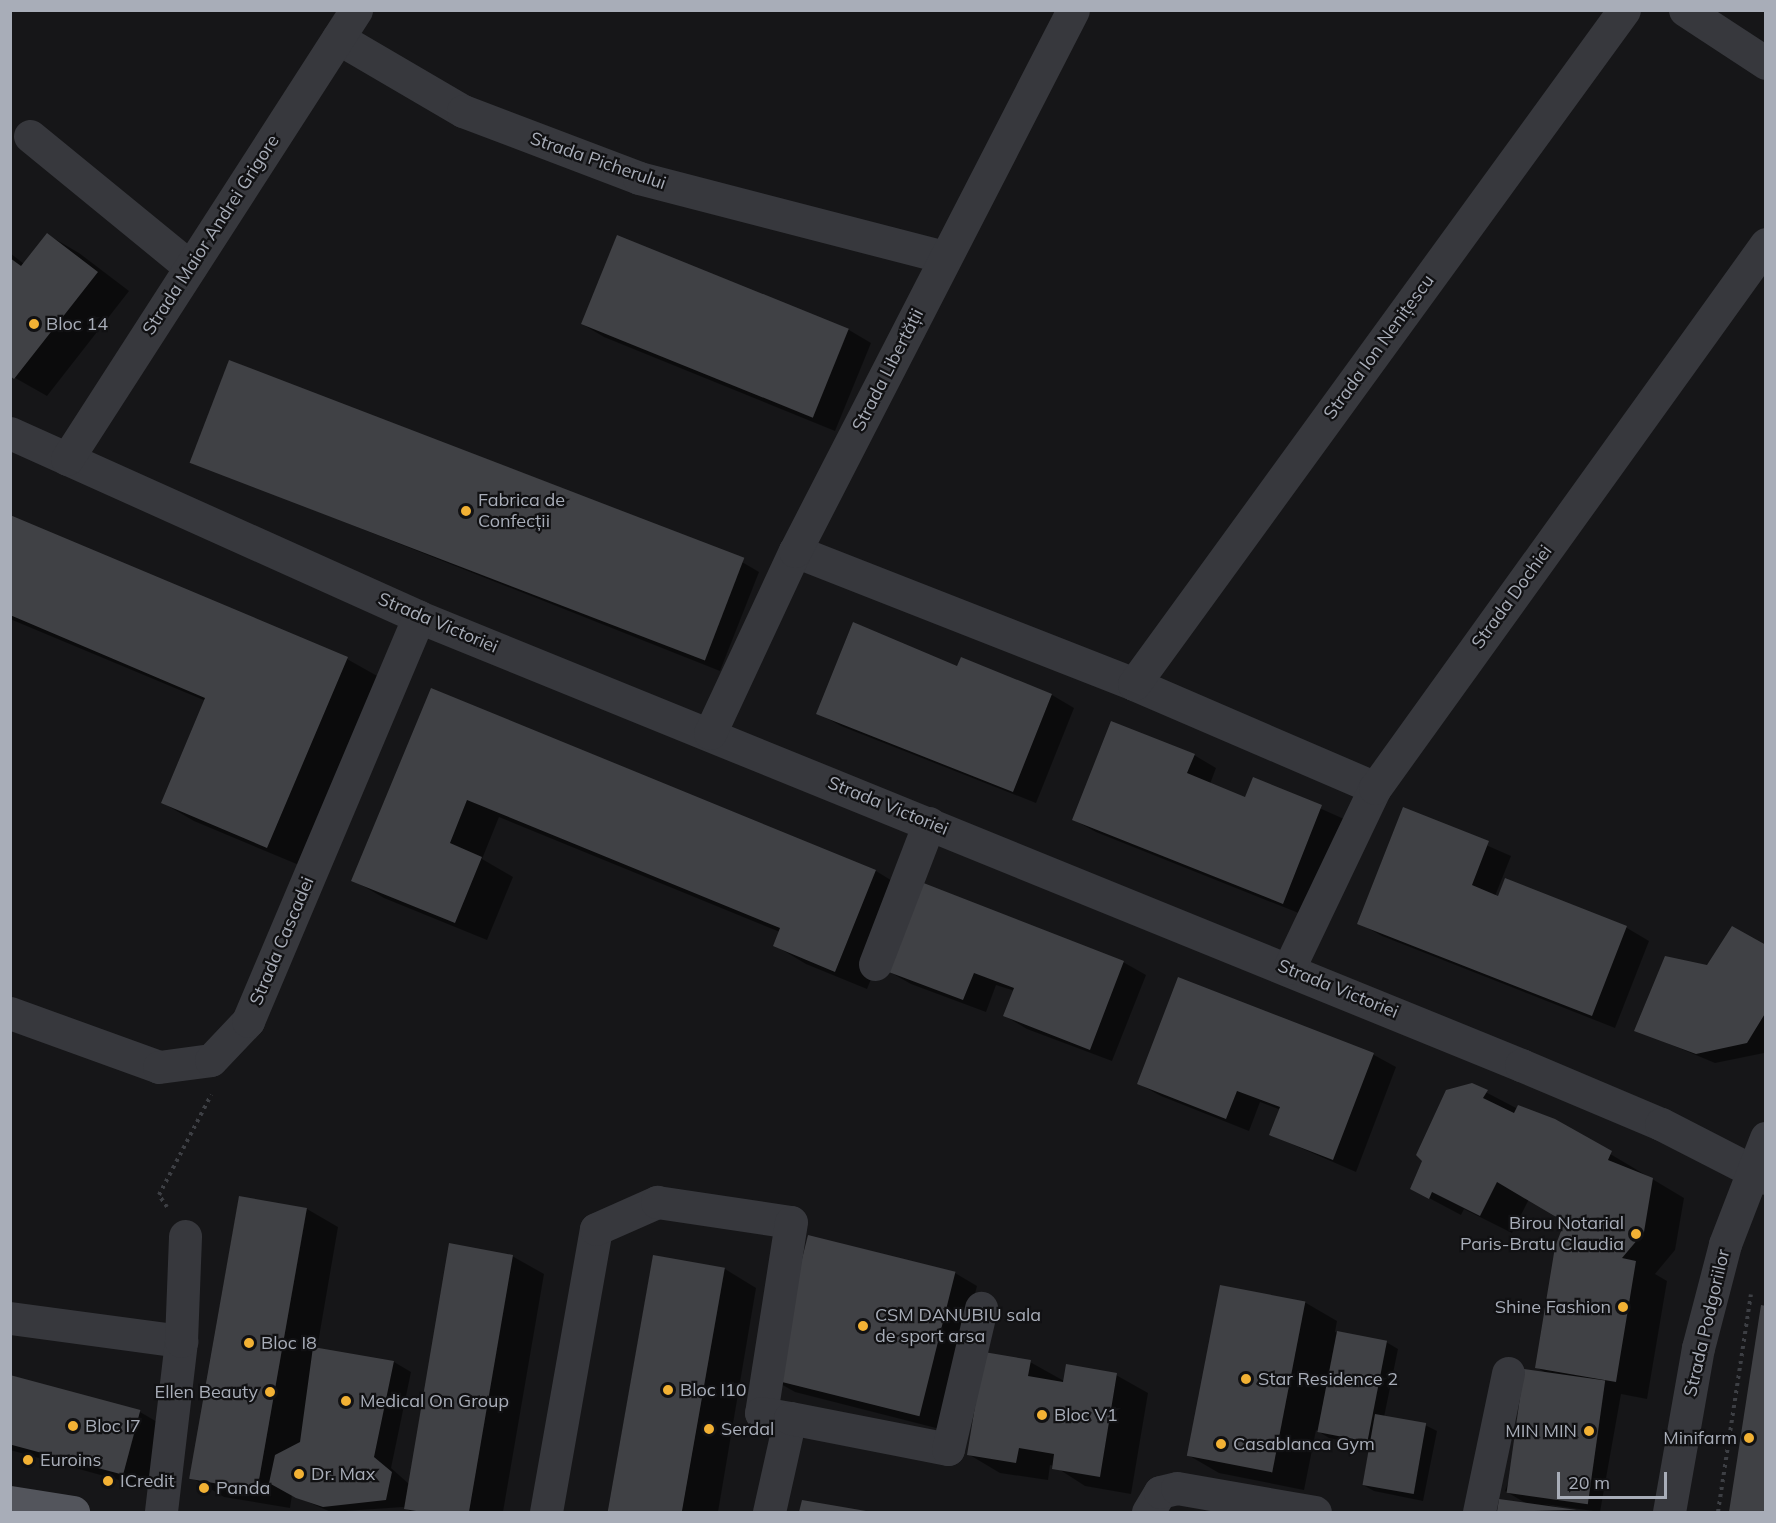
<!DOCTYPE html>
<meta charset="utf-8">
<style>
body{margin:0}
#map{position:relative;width:1776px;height:1523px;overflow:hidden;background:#161618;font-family:Mulish,sans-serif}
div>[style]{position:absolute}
.shadow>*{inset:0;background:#0007}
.building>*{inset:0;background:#404145;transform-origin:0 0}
.path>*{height:4px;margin-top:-2px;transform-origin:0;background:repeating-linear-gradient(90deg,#3d3f44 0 3px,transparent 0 7.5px)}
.minor>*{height:33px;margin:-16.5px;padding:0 16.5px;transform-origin:16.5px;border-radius:16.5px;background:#37383d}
.major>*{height:33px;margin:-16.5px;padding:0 16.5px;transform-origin:16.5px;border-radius:16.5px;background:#53555c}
.dots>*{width:16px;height:16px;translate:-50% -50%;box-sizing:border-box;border:3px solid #111113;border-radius:50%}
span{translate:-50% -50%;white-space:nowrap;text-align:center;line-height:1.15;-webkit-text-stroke:4.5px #111113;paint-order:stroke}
.street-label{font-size:18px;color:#a8adb8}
.poi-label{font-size:18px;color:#a8adb8}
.left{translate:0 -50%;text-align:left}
.right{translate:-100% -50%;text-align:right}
.frame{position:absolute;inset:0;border:12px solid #a8adb8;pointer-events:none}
.scale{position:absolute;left:1557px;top:1472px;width:110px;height:27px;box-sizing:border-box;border:3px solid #a8adb8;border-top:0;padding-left:8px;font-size:18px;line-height:21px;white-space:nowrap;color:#a8adb8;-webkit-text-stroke:4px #111113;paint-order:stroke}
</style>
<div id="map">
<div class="shadow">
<i style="clip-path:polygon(48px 235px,79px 253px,129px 291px,47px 396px,10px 375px,10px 253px,24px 264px)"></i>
<i style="clip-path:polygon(618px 237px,849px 330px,871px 343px,835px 431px,604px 337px,582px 324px)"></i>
<i style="clip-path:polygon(191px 461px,742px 562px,759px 572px,720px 671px)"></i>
<i style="clip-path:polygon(10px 516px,347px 659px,379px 677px,299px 865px,194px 821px,163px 803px,206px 701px,10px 619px)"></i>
<i style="clip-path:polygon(958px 668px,1052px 695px,1074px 708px,1036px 803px,841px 726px,818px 713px)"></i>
<i style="clip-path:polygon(431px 690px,876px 871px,907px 890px,867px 989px,806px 964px,774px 945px,780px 932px,499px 817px,482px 859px,513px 877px,487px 940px,384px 898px,353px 880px)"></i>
<i style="clip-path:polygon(1194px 755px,1216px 768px,1210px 784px,1246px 799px,1254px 779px,1344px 819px,1306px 916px,1096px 832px,1074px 820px)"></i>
<i style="clip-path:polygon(1404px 809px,1511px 856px,1495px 896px,1499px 898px,1506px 880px,1627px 928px,1649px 941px,1615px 1028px,1382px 936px,1359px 923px)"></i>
<i style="clip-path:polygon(1766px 947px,1764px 1053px,1715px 1063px,1636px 1030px,1707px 967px)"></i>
<i style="clip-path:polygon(1123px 962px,1146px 975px,1112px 1061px,1027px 1029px,1005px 1016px,1015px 991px,996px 985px,986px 1012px,911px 984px,888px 971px)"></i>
<i style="clip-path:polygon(1179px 979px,1374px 1055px,1396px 1067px,1356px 1172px,1271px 1135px,1281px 1110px,1260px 1102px,1249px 1131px,1161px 1096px,1139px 1084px)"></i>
<i style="clip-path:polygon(1472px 1085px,1518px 1109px,1555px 1121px,1684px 1198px,1675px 1250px,1655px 1274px,1667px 1281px,1647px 1399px,1621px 1394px,1600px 1512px,1544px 1504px,1578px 1512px,1499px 1512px,1500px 1501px,1529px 1505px,1505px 1491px,1548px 1374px,1536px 1367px,1566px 1221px,1529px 1199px,1512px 1233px,1464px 1209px,1461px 1215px,1412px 1189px)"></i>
<i style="clip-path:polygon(307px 1209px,338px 1227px,317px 1349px,394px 1362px,411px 1372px,391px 1468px,409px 1484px,512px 1256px,544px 1274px,503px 1512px,412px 1512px,403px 1507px,331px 1512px,292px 1495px,290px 1508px,224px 1497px,192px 1478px)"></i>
<i style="clip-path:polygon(655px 1257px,725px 1269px,756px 1288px,718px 1512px,611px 1512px)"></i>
<i style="clip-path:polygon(955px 1273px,977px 1286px,940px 1429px,795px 1392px,772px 1379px)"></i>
<i style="clip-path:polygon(1221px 1286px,1306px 1303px,1337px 1321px,1335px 1332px,1386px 1342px,1398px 1349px,1384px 1417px,1425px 1425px,1437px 1431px,1423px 1501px,1374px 1491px,1363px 1485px,1370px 1447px,1329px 1438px,1316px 1430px,1304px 1490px,1219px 1473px,1188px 1455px)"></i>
<i style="clip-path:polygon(1030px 1362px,1064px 1381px,1116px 1375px,1148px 1393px,1131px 1494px,1085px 1486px,1054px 1466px,1050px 1465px,1048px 1480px,1000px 1473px,968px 1454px)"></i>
<i style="clip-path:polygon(10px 1376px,140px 1412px,171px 1430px,155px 1490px,10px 1450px)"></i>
<i style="clip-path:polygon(803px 1502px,864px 1512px,801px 1512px)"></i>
</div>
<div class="building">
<i style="clip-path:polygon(47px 233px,98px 272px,14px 379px,10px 376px,10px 258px,21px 266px)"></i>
<i style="left:617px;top:235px;width:250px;height:96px;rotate:22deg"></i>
<i style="left:229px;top:360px;width:552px;height:110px;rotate:21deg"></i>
<i style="clip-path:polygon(10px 515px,348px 657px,267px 848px,161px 803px,205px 698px,10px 615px)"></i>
<i style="clip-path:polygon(853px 622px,957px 666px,961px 657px,1052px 694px,1013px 792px,816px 714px)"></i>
<i style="clip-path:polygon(431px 688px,876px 870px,835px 972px,773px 946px,780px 928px,467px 800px,450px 843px,482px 857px,455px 923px,351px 881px)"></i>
<i style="clip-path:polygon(1111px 721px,1195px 754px,1187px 773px,1245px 797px,1253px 777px,1322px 805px,1283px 904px,1072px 820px)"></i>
<i style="clip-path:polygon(1403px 807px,1489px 841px,1472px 885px,1498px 896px,1505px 878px,1627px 926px,1592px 1016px,1357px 924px)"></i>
<i style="clip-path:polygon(921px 882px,1124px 961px,1090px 1050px,1003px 1016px,1014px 988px,974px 973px,963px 1000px,886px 971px)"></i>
<i style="clip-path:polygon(1732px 926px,1766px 945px,1766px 1012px,1747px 1043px,1696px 1054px,1634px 1031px,1665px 956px,1707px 965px)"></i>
<i style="clip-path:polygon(1178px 977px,1374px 1053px,1333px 1160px,1269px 1135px,1280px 1107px,1237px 1091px,1226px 1119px,1137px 1084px)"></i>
<i style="clip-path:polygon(1472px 1083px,1488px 1090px,1483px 1098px,1514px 1113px,1518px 1105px,1555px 1119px,1612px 1151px,1608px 1160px,1653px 1178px,1644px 1232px,1622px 1258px,1636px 1261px,1616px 1382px,1535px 1368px,1555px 1247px,1568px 1213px,1563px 1221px,1497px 1182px,1480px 1216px,1432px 1192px,1429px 1199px,1410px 1189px,1422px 1161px,1416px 1155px,1446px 1090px)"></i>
<i style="left:239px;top:1196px;width:69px;height:287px;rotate:10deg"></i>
<i style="left:808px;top:1235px;width:152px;height:149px;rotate:14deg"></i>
<i style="clip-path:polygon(449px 1243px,513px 1255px,469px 1512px,422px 1512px,404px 1509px)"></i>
<i style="left:653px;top:1255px;width:73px;height:261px;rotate:10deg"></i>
<i style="left:1220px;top:1285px;width:87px;height:174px;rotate:11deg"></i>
<i style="clip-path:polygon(1761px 1305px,1766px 1306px,1766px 1512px,1729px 1512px)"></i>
<i style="left:1337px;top:1331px;width:51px;height:103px;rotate:11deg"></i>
<i style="clip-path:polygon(313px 1347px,394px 1361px,374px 1457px,392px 1472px,386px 1500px,323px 1507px,296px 1498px,269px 1483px,275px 1455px,300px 1442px)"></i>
<i style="clip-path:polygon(984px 1352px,1031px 1360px,1028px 1376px,1063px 1382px,1066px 1364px,1117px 1373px,1100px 1477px,1052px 1469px,1054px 1454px,1019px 1448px,1016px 1463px,967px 1455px)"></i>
<i style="left:1524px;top:1369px;width:82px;height:125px;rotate:8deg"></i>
<i style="left:10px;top:1375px;width:135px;height:67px;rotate:15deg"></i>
<i style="left:1375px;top:1414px;width:52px;height:72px;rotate:10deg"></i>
<i style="clip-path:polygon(1499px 1499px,1577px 1510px,1497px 1512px)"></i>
<i style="clip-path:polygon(802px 1500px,866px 1511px,866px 1512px,799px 1512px)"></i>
</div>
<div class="path">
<i style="left:167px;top:1207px;width:14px;rotate:-124deg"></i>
<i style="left:159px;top:1195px;width:113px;rotate:-62.5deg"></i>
<i style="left:1718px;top:1512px;width:220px;rotate:-81.4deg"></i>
</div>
<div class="minor">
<i style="left:1685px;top:10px;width:97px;rotate:33.2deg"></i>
<i style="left:338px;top:38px;width:145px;rotate:30.3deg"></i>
<i style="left:463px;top:111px;width:188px;rotate:20.8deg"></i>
<i style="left:639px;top:178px;width:316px;rotate:14.5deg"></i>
<i style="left:30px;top:136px;width:207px;rotate:39.3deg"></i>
<i style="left:10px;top:433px;width:448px;rotate:24.2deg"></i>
<i style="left:419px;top:617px;width:1190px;rotate:22.12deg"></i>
<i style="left:1521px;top:1065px;width:152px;rotate:22.9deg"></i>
<i style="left:1661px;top:1124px;width:118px;rotate:27.2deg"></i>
<i style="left:67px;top:459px;width:534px;rotate:-57.23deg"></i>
<i style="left:795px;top:551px;width:364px;rotate:21.4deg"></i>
<i style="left:1134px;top:684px;width:262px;rotate:23.3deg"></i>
<i style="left:1134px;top:684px;width:833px;rotate:-53.98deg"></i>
<i style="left:710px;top:733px;width:201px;rotate:-65deg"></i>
<i style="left:795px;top:551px;width:608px;rotate:-62.8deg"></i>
<i style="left:875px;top:964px;width:151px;rotate:-69deg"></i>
<i style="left:1289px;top:968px;width:199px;rotate:-64.5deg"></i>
<i style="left:1375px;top:788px;width:670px;rotate:-54.29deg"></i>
<i style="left:10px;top:1013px;width:158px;rotate:19.9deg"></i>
<i style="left:159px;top:1067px;width:52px;rotate:-7.7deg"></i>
<i style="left:211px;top:1060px;width:54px;rotate:-46.5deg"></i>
<i style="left:248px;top:1021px;width:439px;rotate:-67.1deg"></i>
<i style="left:10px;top:1318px;width:173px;rotate:7.7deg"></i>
<i style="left:181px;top:1341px;width:172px;rotate:96.7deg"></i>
<i style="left:181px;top:1341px;width:105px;rotate:-87.8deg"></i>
<i style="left:546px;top:1512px;width:287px;rotate:-80deg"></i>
<i style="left:596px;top:1229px;width:67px;rotate:-23.9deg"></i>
<i style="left:657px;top:1202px;width:135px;rotate:8.5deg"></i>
<i style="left:791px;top:1222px;width:193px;rotate:98.9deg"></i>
<i style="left:761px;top:1413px;width:29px;rotate:10deg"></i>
<i style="left:769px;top:1512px;width:96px;rotate:-77.4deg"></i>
<i style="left:790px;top:1418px;width:161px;rotate:11.1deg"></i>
<i style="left:948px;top:1449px;width:145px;rotate:-76.8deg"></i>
<i style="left:1148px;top:1512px;width:23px;rotate:-59deg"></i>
<i style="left:1160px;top:1492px;width:17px;rotate:-13deg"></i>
<i style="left:1177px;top:1488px;width:140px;rotate:9.9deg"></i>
<i style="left:1479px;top:1512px;width:142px;rotate:-78.2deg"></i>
<i style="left:1669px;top:1512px;width:167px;rotate:-80deg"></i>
<i style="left:1698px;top:1348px;width:107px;rotate:-75.4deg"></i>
<i style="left:1725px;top:1244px;width:114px;rotate:-68.9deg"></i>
</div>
<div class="major">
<i style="left:10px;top:1502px;width:64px;rotate:9deg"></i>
</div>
<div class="dots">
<i style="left:34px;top:324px;background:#f2b134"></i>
<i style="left:466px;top:511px;background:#f2b134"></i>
<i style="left:1636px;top:1234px;background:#f2b134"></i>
<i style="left:1623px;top:1307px;background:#f2b134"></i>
<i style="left:863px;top:1326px;background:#f2b134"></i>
<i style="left:249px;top:1343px;background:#f2b134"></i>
<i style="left:1246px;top:1379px;background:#f2b134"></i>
<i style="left:668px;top:1390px;background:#f2b134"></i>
<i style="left:270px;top:1392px;background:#f2b134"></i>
<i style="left:346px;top:1401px;background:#f2b134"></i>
<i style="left:1042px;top:1415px;background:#f2b134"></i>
<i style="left:73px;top:1426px;background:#f2b134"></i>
<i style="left:709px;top:1429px;background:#f2b134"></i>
<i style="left:1589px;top:1431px;background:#f2b134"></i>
<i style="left:1749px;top:1438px;background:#f2b134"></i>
<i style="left:1221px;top:1444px;background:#f2b134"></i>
<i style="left:28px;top:1460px;background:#f2b134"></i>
<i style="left:299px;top:1474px;background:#f2b134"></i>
<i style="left:108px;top:1481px;background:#f2b134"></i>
<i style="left:204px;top:1488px;background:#f2b134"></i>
</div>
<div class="street-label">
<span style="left:598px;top:161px;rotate:19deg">Strada Picherului</span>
<span style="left:211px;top:235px;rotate:-57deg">Strada Maior Andrei Grigore</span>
<span style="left:1379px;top:347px;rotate:-54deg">Strada Ion Nenițescu</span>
<span style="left:888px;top:370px;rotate:-63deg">Strada Libertății</span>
<span style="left:1512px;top:597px;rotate:-54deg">Strada Dochiei</span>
<span style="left:438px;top:623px;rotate:23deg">Strada Victoriei</span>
<span style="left:888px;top:806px;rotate:22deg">Strada Victoriei</span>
<span style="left:282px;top:941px;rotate:-67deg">Strada Cascadei</span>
<span style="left:1338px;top:989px;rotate:22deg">Strada Victoriei</span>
<span style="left:1707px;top:1323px;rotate:-77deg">Strada Podgoriilor</span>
</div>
<div class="poi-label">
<span class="left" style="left:46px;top:324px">Bloc 14</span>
<span class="left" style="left:478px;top:511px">Fabrica de<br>Confecții</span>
<span class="right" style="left:1624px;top:1234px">Birou Notarial<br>Paris-Bratu Claudia</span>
<span class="right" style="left:1611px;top:1307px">Shine Fashion</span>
<span class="left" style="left:875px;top:1326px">CSM DANUBIU sala<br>de sport arsa</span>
<span class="left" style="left:261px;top:1343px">Bloc I8</span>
<span class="left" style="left:1258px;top:1379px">Star Residence 2</span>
<span class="left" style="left:680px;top:1390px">Bloc I10</span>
<span class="right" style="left:258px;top:1392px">Ellen Beauty</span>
<span class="left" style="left:360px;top:1401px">Medical On Group</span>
<span class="left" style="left:1054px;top:1415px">Bloc V1</span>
<span class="left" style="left:85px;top:1426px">Bloc I7</span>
<span class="left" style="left:721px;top:1429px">Serdal</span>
<span class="right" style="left:1577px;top:1431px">MIN MIN</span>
<span class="right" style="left:1737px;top:1438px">Minifarm</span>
<span class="left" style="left:1233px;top:1444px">Casablanca Gym</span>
<span class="left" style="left:40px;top:1460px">Euroins</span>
<span class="left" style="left:311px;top:1474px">Dr. Max</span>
<span class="left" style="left:120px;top:1481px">ICredit</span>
<span class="left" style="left:216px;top:1488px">Panda</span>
</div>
<div class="frame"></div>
<div class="scale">20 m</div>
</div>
